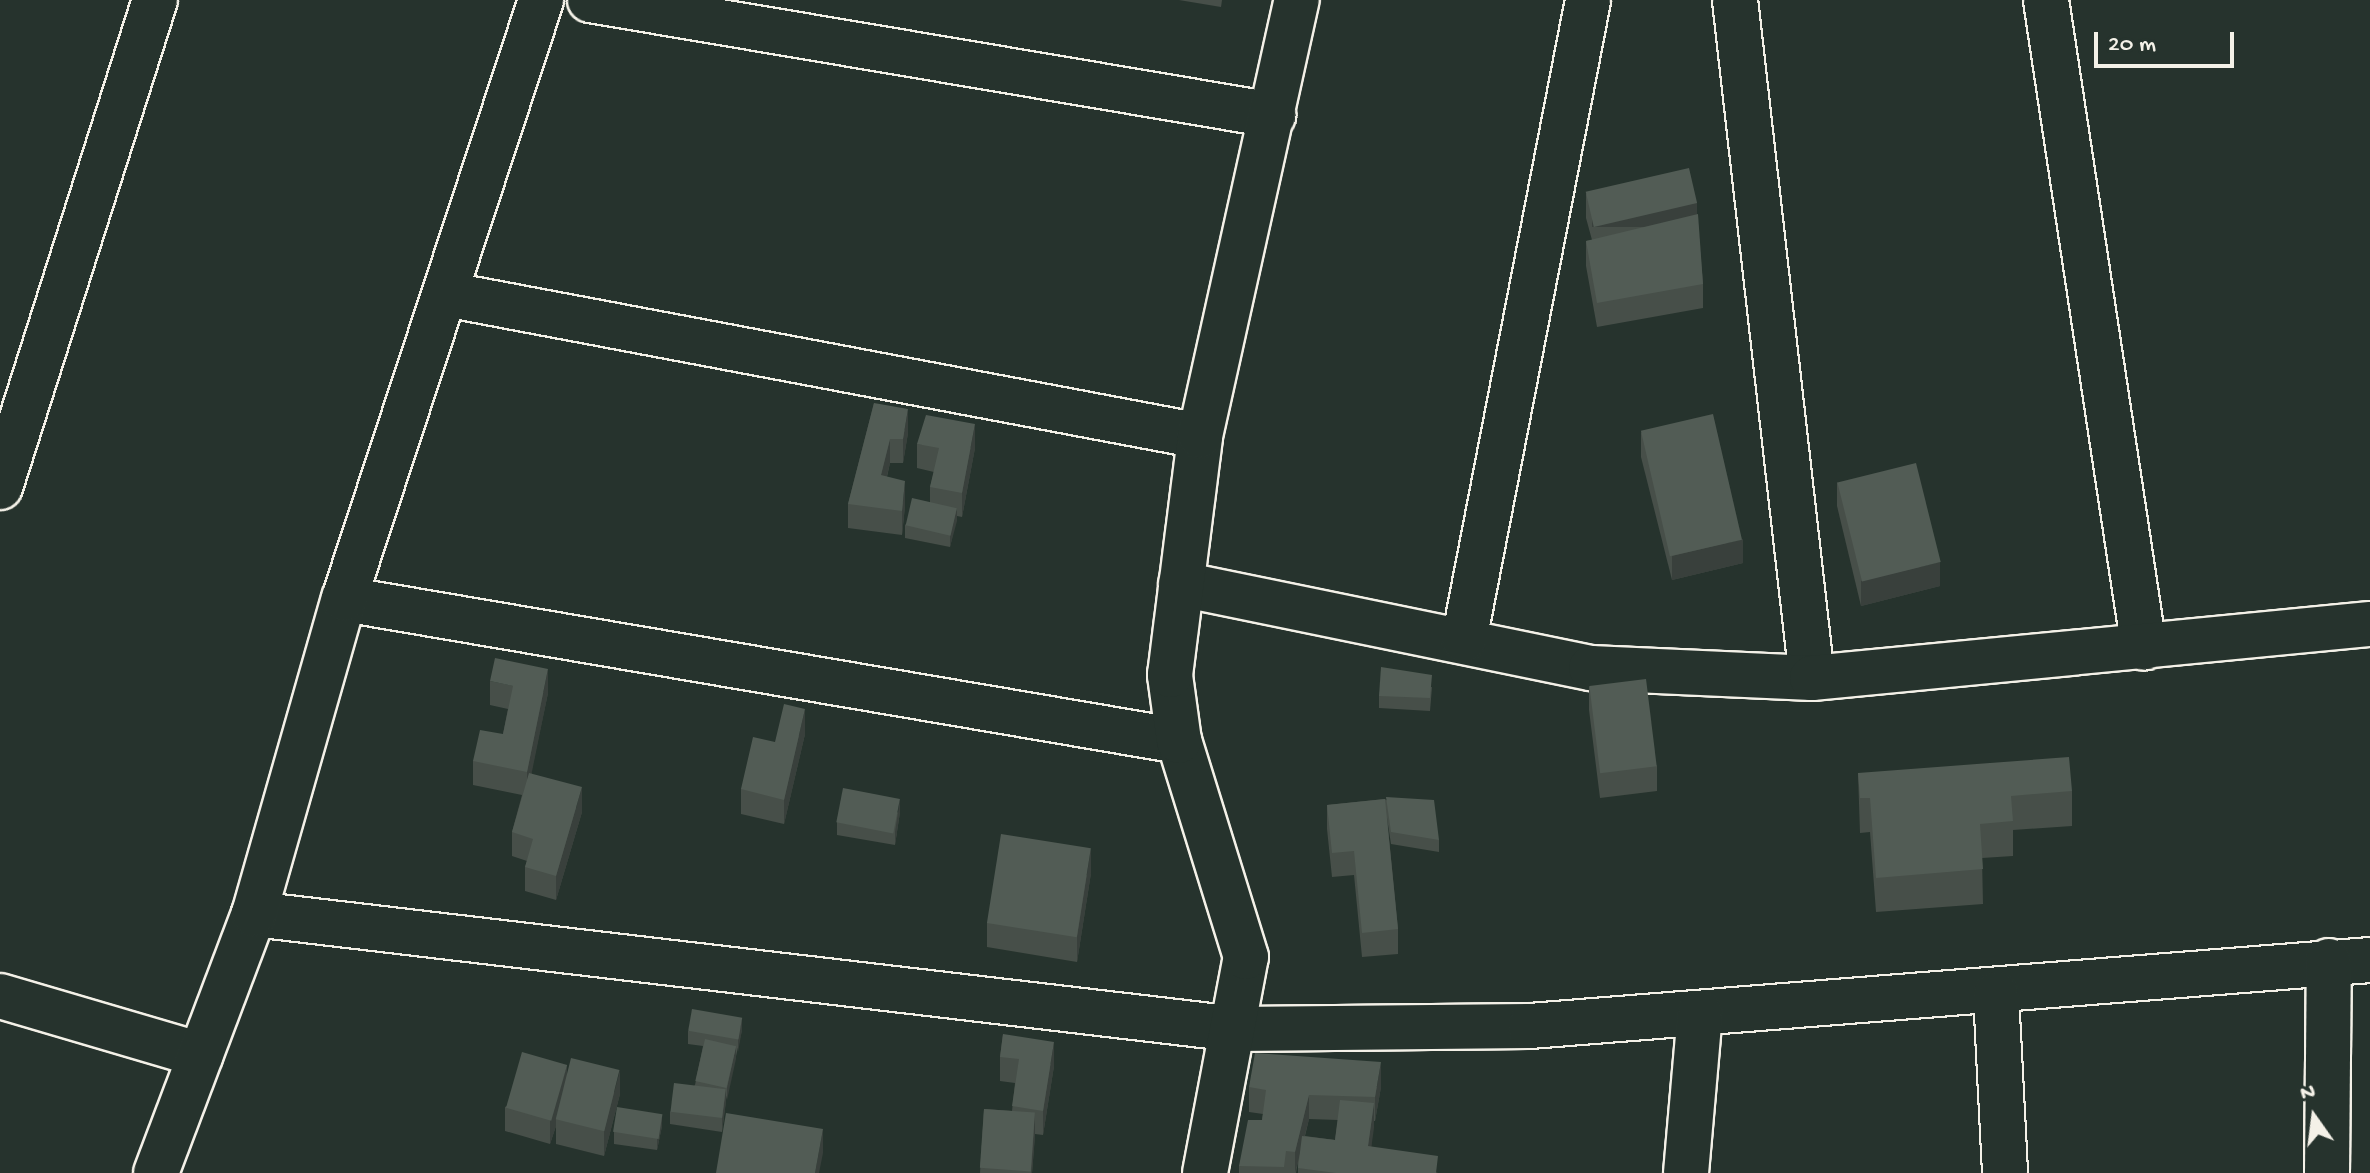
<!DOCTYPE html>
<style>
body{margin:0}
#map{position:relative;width:2370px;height:1173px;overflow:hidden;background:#26332d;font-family:"Gochi Hand",sans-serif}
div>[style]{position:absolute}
.roads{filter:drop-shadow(2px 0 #f4f1e8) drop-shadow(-2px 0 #f4f1e8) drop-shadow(0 2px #f4f1e8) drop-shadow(0 -2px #f4f1e8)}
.minor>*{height:44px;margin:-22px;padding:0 22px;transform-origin:22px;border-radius:22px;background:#26332d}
.wall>*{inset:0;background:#474f49}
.shaded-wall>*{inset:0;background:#39403c;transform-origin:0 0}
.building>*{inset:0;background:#525c55;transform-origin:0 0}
span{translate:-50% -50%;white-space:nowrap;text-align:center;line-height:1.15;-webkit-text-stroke:6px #26332d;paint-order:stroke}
.north{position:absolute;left:2274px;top:1077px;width:80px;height:80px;-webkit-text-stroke:6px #26332d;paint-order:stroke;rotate:346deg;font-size:22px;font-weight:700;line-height:32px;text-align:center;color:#f4f1e8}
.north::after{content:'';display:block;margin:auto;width:28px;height:36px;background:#f4f1e8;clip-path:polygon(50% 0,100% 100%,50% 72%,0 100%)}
.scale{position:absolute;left:2094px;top:32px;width:140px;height:36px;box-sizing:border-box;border:4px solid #f4f1e8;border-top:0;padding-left:10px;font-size:24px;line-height:28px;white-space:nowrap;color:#f4f1e8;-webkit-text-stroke:6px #26332d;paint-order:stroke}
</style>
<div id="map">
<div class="roads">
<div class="minor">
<i style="left:590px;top:0;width:693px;rotate:9.56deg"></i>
<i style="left:1735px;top:0;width:682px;rotate:83.52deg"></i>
<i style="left:2046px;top:0;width:655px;rotate:81.4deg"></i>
<i style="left:445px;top:294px;width:768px;rotate:10.65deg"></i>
<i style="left:0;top:487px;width:511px;rotate:-72.35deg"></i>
<i style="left:1181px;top:584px;width:419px;rotate:11.6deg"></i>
<i style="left:1591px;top:668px;width:221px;rotate:2.6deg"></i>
<i style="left:1812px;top:678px;width:561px;rotate:-5.53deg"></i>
<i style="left:344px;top:599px;width:847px;rotate:9.65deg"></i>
<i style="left:1464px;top:640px;width:652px;rotate:-79.03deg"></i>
<i style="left:254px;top:914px;width:989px;rotate:6.68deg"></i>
<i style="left:1236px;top:1029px;width:294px;rotate:-0.6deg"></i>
<i style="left:1530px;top:1026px;width:843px;rotate:-4.49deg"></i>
<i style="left:1996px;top:994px;width:179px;rotate:87.1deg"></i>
<i style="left:0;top:996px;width:209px;rotate:16.4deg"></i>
<i style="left:156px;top:1173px;width:277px;rotate:-69.3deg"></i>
<i style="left:254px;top:914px;width:328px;rotate:-74.1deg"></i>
<i style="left:344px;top:599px;width:631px;rotate:-71.79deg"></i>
<i style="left:1205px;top:1173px;width:220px;rotate:-79.3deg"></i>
<i style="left:1246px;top:957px;width:226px;rotate:-107.2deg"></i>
<i style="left:1179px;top:741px;width:67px;rotate:-97.8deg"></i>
<i style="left:1170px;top:675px;width:241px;rotate:-82.8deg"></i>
<i style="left:1200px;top:436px;width:447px;rotate:-77.5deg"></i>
<i style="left:1686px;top:1173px;width:160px;rotate:-85deg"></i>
<i style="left:2327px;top:1173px;width:212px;rotate:-89.5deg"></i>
</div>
</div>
<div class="wall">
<i style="clip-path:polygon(1179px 0,1222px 0,1221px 7px)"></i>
<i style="clip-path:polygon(1586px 194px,1697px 214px,1703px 284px,1703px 308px,1597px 327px,1586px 266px,1586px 241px,1592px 240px,1586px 218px)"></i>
<i style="clip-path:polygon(874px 403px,908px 433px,903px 463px,890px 463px,887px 477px,905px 506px,902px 535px,848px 528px,848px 504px)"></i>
<i style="clip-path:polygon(1641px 432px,1743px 563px,1672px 580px,1641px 457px)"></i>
<i style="clip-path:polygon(917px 444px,975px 448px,962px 517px,957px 516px,950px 547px,905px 538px,905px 525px,930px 502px,930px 487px,934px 472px,917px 468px)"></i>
<i style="clip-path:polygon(1837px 482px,1940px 586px,1861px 606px,1837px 506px)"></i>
<i style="clip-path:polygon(490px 681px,548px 693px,531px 773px,582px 812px,556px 900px,525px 891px,525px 867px,527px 861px,512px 856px,512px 832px,522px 795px,473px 785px,473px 761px,503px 734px,508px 709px,490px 705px)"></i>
<i style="clip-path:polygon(1589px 686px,1657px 766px,1657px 791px,1600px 798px,1589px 710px)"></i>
<i style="clip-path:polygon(1432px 687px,1430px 711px,1379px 708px,1379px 696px)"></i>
<i style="clip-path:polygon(805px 734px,784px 824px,741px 814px,741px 789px,775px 742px)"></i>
<i style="clip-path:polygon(1858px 773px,2072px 791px,2072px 826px,2013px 830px,2013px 856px,1982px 858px,1983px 904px,1876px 912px,1870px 832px,1860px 833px)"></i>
<i style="clip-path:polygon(1385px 799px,1439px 840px,1439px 852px,1391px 844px,1387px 818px,1398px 929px,1398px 954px,1362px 957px,1354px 875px,1332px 877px,1327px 829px,1327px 805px)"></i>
<i style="clip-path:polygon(900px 812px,895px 845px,837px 835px,837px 822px)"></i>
<i style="clip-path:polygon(1091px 873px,1077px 962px,987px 947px,987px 923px)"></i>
<i style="clip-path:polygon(742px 1030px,726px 1100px,722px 1132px,670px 1124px,670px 1112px,695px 1085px,703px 1046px,688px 1044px,688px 1031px)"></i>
<i style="clip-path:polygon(1003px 1034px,1054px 1066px,1043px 1135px,1035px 1134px,1032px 1173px,980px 1173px,984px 1109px,1012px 1111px,1015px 1083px,1000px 1081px,1000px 1057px)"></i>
<i style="clip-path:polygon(567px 1076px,620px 1094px,604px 1156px,556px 1144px,556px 1126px,550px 1144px,505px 1131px,505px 1107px)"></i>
<i style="clip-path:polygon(evenodd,1249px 1087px,1381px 1087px,1375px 1121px,1374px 1121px,1371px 1147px,1438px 1173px,1298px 1173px,1298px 1162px,1296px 1173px,1239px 1173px,1239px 1166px,1262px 1120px,1263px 1114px,1249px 1112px,1249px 1087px,1309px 1119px,1338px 1120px,1335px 1140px,1305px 1136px,1309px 1119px)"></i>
<i style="clip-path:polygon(662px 1126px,657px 1150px,614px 1144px,614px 1132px)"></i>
</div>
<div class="shaded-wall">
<i style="left:1697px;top:203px;width:24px;height:105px;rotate:90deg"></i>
<i style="clip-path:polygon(908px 409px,908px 433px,903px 463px,903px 439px)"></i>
<i style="clip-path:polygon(975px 424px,975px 448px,962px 517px,962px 493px)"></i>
<i style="clip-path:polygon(890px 439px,890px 463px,881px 500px,881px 475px)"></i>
<i style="clip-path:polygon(905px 481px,905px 506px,902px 535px,902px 511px)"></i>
<i style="clip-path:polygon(957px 508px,957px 521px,950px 547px,950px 535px)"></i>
<i style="clip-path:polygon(1743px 539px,1743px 563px,1672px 580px,1672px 556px)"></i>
<i style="clip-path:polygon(1940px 562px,1940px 586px,1861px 606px,1861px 581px)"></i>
<i style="clip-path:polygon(548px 669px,548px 693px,527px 796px,527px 772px)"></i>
<i style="clip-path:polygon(805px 709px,805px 734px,784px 824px,784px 800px)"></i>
<i style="clip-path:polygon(582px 787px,582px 812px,556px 900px,556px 876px)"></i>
<i style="clip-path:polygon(900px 799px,900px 812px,895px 845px,895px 832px)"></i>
<i style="clip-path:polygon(1091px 848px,1091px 873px,1077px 962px,1077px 937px)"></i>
<i style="clip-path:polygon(742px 1018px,742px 1030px,738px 1052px,738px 1039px)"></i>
<i style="clip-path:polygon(1054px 1042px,1054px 1066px,1043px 1135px,1043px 1111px)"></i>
<i style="clip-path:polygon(736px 1046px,736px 1059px,727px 1100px,727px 1088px)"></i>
<i style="clip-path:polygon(1381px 1062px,1381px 1087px,1375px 1121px,1375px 1097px)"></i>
<i style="clip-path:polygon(567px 1065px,567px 1089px,556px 1119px,556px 1126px,550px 1144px,550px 1120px)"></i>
<i style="clip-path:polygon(620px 1070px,620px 1094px,604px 1156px,604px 1131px)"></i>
<i style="clip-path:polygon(726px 1089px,726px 1102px,722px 1132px,722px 1119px)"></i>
<i style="clip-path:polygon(1309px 1095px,1309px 1119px,1295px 1173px,1295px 1152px)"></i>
<i style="clip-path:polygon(1374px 1103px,1374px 1128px,1368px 1171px,1368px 1146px)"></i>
<i style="clip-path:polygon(1035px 1113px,1035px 1137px,1032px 1173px,1031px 1173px)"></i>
<i style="clip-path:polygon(662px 1114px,662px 1126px,657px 1150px,657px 1138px)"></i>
<i style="clip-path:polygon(823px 1129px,823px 1153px,819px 1173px,815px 1173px)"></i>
</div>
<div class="building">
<i style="left:1689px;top:168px;width:36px;height:106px;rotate:77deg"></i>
<i style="clip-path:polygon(1698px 214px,1703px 284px,1597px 303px,1586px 241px)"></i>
<i style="clip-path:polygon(874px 403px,908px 409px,903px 439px,890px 439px,881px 475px,905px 481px,902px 511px,848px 504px)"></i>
<i style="left:1713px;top:414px;width:129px;height:74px;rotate:77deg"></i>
<i style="clip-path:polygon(926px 415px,975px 424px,962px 493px,930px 487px,939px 448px,917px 444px)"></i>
<i style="left:1916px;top:463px;width:102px;height:81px;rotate:76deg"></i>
<i style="left:912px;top:498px;width:46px;height:28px;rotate:13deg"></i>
<i style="clip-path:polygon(495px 658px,548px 669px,527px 772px,473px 761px,480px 730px,503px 734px,513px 686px,490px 681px)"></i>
<i style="clip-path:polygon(1381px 667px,1432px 675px,1430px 698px,1379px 696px)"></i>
<i style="left:1646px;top:679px;width:88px;height:57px;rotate:83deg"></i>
<i style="clip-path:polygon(784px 704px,805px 709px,784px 800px,741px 789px,753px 737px,775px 742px)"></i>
<i style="clip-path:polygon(2069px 757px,2072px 791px,2011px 796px,2013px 821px,1980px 824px,1983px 869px,1876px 878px,1870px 798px,1860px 798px,1858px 773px)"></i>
<i style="clip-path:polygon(529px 773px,582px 787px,556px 876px,525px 867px,533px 839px,512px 832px)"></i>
<i style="left:843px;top:788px;width:58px;height:35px;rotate:11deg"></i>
<i style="clip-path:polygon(1386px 797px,1434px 800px,1439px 840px,1391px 832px)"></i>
<i style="clip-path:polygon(1385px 799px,1398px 929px,1362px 933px,1354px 851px,1332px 853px,1327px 805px)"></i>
<i style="left:1001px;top:834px;width:91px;height:90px;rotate:9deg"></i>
<i style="left:692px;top:1009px;width:51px;height:22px;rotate:10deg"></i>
<i style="clip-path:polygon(1003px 1034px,1054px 1042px,1043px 1111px,1012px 1106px,1019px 1059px,1000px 1057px)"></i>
<i style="left:705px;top:1039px;width:32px;height:43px;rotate:13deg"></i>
<i style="left:522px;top:1052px;width:47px;height:58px;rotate:16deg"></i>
<i style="clip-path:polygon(1255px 1053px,1381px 1062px,1375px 1097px,1309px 1095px,1295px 1152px,1286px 1151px,1284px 1167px,1239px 1166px,1248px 1120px,1262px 1120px,1266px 1090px,1249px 1087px)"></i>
<i style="left:571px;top:1058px;width:50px;height:63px;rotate:14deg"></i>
<i style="left:674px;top:1083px;width:52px;height:29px;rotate:7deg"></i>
<i style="clip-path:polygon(1340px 1100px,1374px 1103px,1368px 1146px,1438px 1156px,1436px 1173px,1336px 1173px,1298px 1168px,1302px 1136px,1335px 1140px)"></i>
<i style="left:617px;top:1107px;width:46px;height:25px;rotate:9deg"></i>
<i style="left:984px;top:1109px;width:51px;height:59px;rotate:4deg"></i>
<i style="clip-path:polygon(726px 1113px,823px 1129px,815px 1173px,716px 1173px)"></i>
</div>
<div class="north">N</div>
<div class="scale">20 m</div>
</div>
